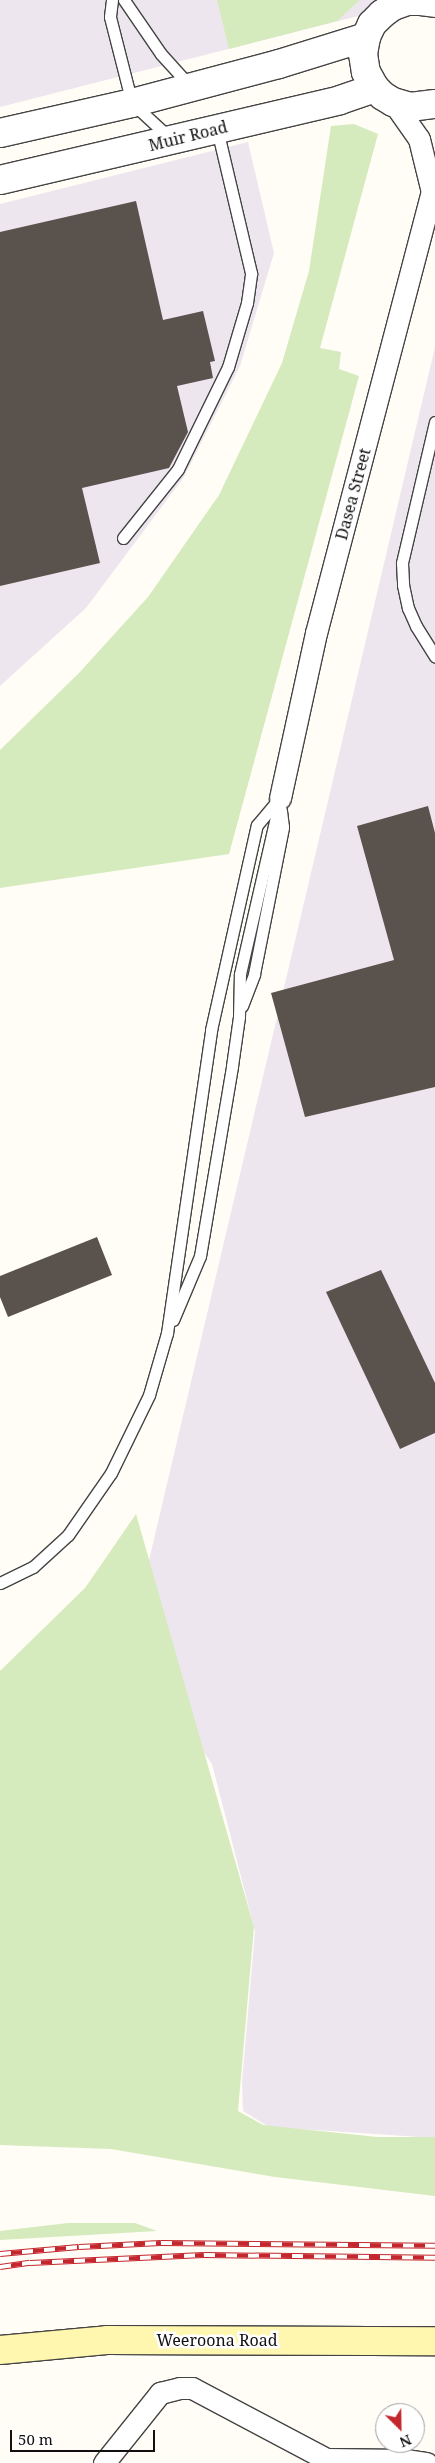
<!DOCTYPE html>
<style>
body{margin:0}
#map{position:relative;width:435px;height:2463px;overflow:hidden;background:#fffdf5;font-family:"Noto Serif",serif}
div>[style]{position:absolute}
.industrial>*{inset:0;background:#eee6ef}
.green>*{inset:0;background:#d5ebbd}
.building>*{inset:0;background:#5a524d}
.roads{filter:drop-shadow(1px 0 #444) drop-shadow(-1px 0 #444) drop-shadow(0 1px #444) drop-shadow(0 -1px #444)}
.service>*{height:11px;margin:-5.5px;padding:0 5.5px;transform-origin:5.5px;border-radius:5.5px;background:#fff}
.minor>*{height:21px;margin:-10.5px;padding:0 10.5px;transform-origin:10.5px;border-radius:10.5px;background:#fff}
.tertiary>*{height:28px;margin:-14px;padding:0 14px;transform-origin:14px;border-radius:14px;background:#fff}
.secondary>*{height:28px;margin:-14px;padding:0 14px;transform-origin:14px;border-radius:14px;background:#fff6b0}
.rail>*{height:5.5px;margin-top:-2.75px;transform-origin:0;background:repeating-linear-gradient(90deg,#fff 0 11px,#c4262e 0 22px);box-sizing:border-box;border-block:1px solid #c4262e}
span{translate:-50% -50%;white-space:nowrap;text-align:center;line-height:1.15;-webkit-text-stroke:5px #fff;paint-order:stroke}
.street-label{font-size:16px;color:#111}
.north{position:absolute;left:375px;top:2403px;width:50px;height:50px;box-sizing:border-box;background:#fff;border:1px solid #a0a0a0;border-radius:50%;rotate:157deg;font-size:14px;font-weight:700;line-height:20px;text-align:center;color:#111}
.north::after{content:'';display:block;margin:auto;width:18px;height:22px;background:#c4262e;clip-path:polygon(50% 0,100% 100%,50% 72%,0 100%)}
.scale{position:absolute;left:10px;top:2430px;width:145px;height:22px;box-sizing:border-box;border:2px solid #111;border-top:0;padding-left:6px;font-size:15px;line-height:18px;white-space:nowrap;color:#111;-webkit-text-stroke:4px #fff;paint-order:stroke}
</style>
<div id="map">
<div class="industrial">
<i style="clip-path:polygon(0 0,421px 0,0 107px)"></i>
<i style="clip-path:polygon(248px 142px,274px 253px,240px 366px,184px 477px,86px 608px,0 686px,0 204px)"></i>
<i style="clip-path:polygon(435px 347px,435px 2138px,269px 2127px,243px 2111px,242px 2082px,255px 1931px,212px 1764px,129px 1645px)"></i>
</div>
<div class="green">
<i style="clip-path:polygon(217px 0,360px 0,337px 21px,229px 49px)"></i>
<i style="clip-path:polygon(354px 124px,378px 134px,320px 348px,341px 352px,339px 369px,359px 376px,229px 854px,0 888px,0 750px,79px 673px,148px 597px,219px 495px,282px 363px,309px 271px,331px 126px)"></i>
<i style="clip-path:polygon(136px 1514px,254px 1927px,238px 2111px,263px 2125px,377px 2137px,435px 2137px,435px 2196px,275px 2177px,111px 2149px,0 2145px,0 1671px,85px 1588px)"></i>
<i style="clip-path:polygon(68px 2223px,135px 2223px,157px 2231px,0 2240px,0 2231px)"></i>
</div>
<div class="building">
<i style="clip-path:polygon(136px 201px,163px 320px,203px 311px,215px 361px,210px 362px,213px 378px,177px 386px,188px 432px,169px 468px,82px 488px,100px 563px,0 586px,0 232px)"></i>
<i style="clip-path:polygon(428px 806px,435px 833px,435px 1087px,305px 1117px,271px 993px,394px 960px,357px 826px)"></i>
<i style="clip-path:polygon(97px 1237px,112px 1275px,8px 1317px,0 1297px,0 1276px)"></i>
<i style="clip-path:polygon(381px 1270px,435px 1383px,435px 1433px,400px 1449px,326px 1292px)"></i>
</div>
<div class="roads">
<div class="service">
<i style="left:112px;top:0;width:17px;rotate:97deg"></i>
<i style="left:110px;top:17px;width:89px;rotate:75.7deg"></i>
<i style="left:132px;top:103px;width:53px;rotate:42.7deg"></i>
<i style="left:124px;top:0;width:65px;rotate:55.6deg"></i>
<i style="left:161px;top:54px;width:43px;rotate:47.8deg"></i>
<i style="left:435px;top:422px;width:145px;rotate:103.2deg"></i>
<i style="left:402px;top:563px;width:22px;rotate:87deg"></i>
<i style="left:403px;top:585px;width:24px;rotate:78deg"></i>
<i style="left:408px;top:608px;width:20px;rotate:66deg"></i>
<i style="left:416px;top:626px;width:36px;rotate:58deg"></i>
<i style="left:123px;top:538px;width:88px;rotate:-51.4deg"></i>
<i style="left:178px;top:469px;width:114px;rotate:-63.9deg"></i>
<i style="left:228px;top:367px;width:67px;rotate:-73.5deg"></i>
<i style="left:247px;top:303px;width:30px;rotate:-82deg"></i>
<i style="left:251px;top:273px;width:148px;rotate:-103.3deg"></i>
<i style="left:242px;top:1006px;width:34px;rotate:-69deg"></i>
<i style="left:254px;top:974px;width:150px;rotate:-78.8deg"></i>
<i style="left:283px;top:827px;width:17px;rotate:-97deg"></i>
<i style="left:173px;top:1320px;width:69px;rotate:-67.1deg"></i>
<i style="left:200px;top:1256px;width:193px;rotate:-80.4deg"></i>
<i style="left:232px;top:1066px;width:49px;rotate:-81.9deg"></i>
<i style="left:239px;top:1017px;width:43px;rotate:-88.7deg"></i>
<i style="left:240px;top:974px;width:179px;rotate:-77.1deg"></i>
<i style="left:0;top:1583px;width:37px;rotate:-26deg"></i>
<i style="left:33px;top:1567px;width:47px;rotate:-42.4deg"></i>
<i style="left:68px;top:1535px;width:75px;rotate:-55.3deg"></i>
<i style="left:111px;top:1473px;width:87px;rotate:-64deg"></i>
<i style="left:149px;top:1395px;width:65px;rotate:-73.8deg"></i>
<i style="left:167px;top:1333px;width:306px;rotate:-81.7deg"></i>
<i style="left:211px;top:1030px;width:210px;rotate:-77.4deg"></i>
<i style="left:257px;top:825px;width:35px;rotate:-50deg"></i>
</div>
<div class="minor">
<i style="left:393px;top:102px;width:45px;rotate:54.9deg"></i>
<i style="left:419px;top:139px;width:55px;rotate:76.2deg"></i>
<i style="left:280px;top:798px;width:169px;rotate:-77.7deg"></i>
<i style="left:316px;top:633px;width:468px;rotate:-75.3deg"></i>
<i style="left:104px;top:2463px;width:90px;rotate:-51.3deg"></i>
<i style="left:160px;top:2393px;width:21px;rotate:-14deg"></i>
<i style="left:180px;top:2388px;width:12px"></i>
<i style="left:192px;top:2388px;width:152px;rotate:27.9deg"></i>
<i style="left:326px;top:2459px;width:81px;rotate:0.7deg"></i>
<i style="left:407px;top:2460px;width:20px;rotate:9deg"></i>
</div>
<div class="tertiary">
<i style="left:435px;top:3px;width:14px;rotate:-172deg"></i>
<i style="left:421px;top:1px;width:14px;rotate:180deg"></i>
<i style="left:407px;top:1px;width:15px;rotate:160deg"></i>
<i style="left:393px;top:6px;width:14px;rotate:144deg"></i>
<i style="left:382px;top:14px;width:14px;rotate:135deg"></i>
<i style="left:372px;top:24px;width:14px;rotate:115deg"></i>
<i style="left:366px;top:37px;width:17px;rotate:100deg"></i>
<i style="left:363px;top:54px;width:18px;rotate:81deg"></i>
<i style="left:366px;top:72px;width:18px;rotate:61deg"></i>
<i style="left:375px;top:88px;width:11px;rotate:45deg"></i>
<i style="left:383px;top:96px;width:12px;rotate:31deg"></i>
<i style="left:393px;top:102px;width:18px;rotate:16deg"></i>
<i style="left:410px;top:107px;width:25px;rotate:-7deg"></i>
<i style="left:0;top:133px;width:135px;rotate:-12.8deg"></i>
<i style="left:132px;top:103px;width:152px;rotate:-14.9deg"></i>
<i style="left:279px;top:64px;width:91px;rotate:-17.2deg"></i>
<i style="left:0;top:180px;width:349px;rotate:-13.2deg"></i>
<i style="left:340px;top:100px;width:37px;rotate:-19deg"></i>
</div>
<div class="secondary">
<i style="left:0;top:2350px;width:107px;rotate:-5.3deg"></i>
<i style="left:107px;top:2340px;width:328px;rotate:0.2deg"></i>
</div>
</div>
<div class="rail">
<i style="left:0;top:2254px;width:79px;rotate:-5.1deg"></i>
<i style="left:79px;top:2247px;width:82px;rotate:-2.8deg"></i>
<i style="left:161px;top:2243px;width:274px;rotate:0.6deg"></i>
<i style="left:0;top:2267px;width:30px;rotate:-8deg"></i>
<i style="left:30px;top:2263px;width:174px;rotate:-2.6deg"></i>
<i style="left:204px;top:2255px;width:231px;rotate:0.7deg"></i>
</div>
<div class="street-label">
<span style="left:188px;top:136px;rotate:-14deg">Muir Road</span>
<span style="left:353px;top:494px;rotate:-75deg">Dasea Street</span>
<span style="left:217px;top:2340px">Weeroona Road</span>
</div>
<div class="north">N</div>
<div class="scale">50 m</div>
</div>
